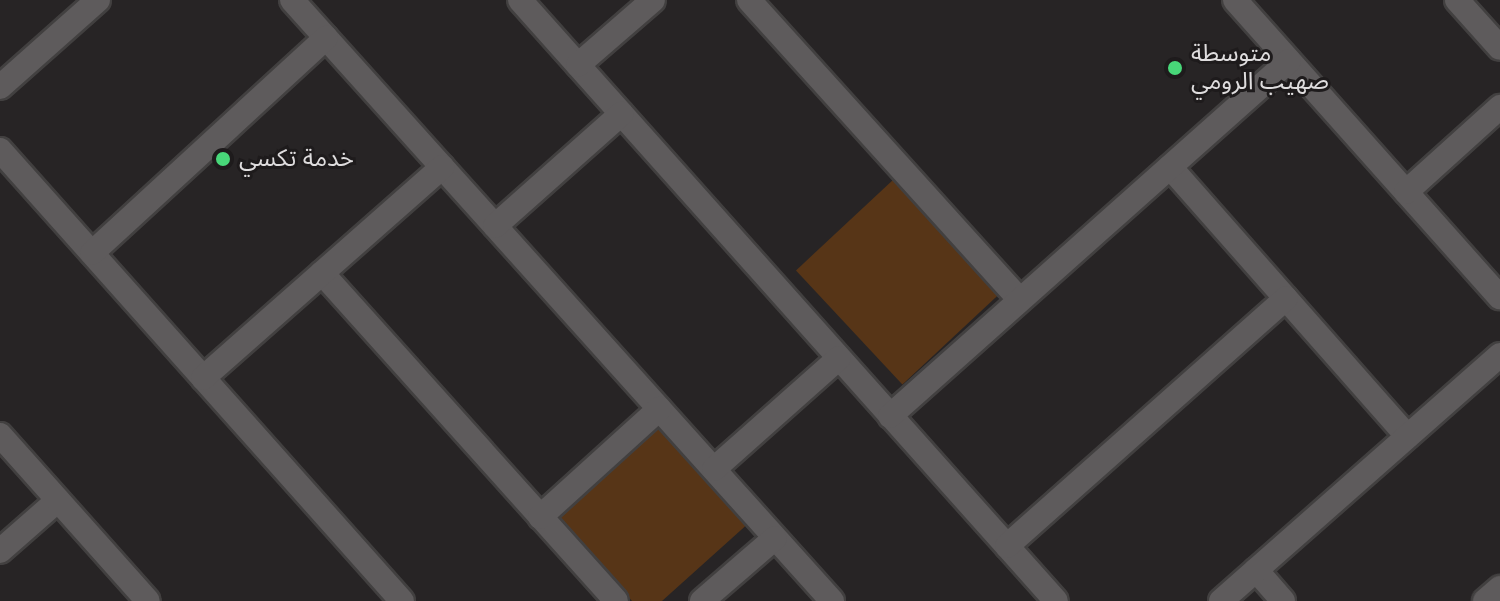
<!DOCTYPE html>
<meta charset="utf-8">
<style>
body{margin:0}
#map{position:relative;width:1500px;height:601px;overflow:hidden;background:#272425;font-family:"Fira Sans","Noto Sans Arabic",sans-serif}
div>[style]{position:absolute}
.green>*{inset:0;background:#573517;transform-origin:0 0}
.roads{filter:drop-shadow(2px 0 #424040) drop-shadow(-2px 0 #424040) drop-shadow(0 2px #424040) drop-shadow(0 -2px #424040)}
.minor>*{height:24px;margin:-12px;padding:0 12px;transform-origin:12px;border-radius:12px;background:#5e5b5c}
.tertiary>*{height:24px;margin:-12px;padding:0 12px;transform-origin:12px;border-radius:12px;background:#5e5b5c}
.secondary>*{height:24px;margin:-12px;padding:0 12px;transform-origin:12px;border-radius:12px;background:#5e5b5c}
.dots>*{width:22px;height:22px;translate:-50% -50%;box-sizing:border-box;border:4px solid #1e1b1c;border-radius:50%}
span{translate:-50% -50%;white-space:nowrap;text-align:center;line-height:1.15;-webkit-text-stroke:6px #1e1b1c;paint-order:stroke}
.poi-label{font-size:24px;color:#dfddde}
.left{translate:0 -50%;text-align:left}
</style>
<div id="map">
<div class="green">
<i style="left:894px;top:179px;width:156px;height:134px;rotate:47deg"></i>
<i style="clip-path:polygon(662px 423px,751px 521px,662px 601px,632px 601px,557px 517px)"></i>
</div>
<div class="roads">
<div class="minor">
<i style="left:292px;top:0;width:808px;rotate:48.06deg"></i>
<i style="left:520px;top:0;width:805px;rotate:48.27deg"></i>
<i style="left:749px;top:0;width:404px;rotate:47.9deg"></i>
<i style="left:1235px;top:0;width:398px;rotate:48.3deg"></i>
<i style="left:1457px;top:0;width:64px;rotate:48.1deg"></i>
<i style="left:578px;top:65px;width:99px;rotate:-40.9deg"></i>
<i style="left:0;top:150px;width:604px;rotate:48.29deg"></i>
<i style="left:1170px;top:167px;width:359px;rotate:48.6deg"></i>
<i style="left:1406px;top:192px;width:127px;rotate:-42.1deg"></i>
<i style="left:495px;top:226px;width:169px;rotate:-41.6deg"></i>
<i style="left:92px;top:253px;width:318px;rotate:-42.6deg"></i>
<i style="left:322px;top:273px;width:440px;rotate:48.1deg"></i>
<i style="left:203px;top:378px;width:319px;rotate:-41.4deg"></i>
<i style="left:890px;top:416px;width:534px;rotate:-41.66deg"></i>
<i style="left:714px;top:469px;width:167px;rotate:-41.6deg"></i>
<i style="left:540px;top:517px;width:161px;rotate:-42.2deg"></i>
<i style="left:1007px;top:546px;width:373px;rotate:-41.6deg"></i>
<i style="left:0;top:551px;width:77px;rotate:-41.3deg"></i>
<i style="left:702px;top:601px;width:96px;rotate:-40.8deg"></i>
<i style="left:1485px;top:601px;width:20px;rotate:-41deg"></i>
</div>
<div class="tertiary">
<i style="left:0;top:435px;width:222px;rotate:48.3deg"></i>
<i style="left:1256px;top:570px;width:41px;rotate:48.9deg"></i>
<i style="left:1221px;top:601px;width:372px;rotate:-41.4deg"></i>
</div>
<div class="secondary">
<i style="left:0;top:87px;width:131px;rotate:-41.6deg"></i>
</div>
</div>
<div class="dots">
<i style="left:1175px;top:68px;background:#48d779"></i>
<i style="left:223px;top:159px;background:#48d779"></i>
</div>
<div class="poi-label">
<span class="left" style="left:1191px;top:68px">متوسطة<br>صهيب الرومي</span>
<span class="left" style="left:239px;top:159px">خدمة تكسي</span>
</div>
</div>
